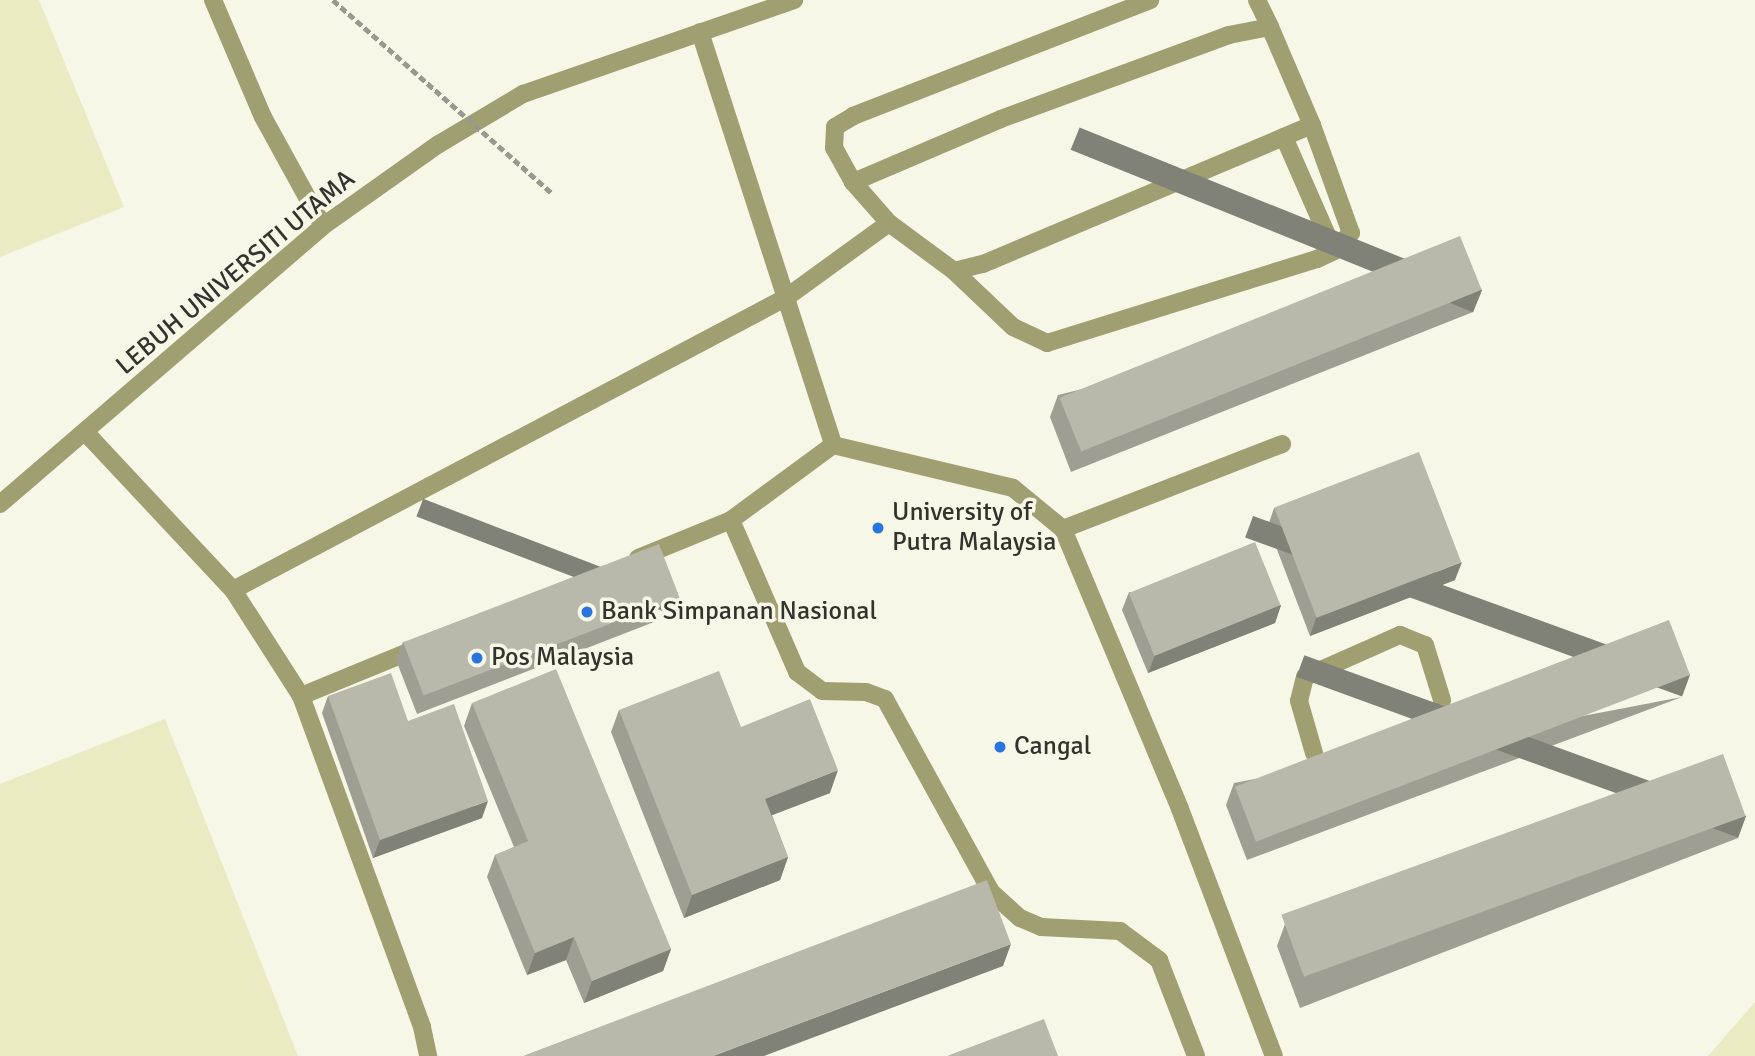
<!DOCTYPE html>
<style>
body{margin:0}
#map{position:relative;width:1755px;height:1056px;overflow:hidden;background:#f7f7e8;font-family:Signika,sans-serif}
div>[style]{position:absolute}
.green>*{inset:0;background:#eaeac3}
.service>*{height:18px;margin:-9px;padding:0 9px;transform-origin:9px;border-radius:9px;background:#9f9f72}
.tertiary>*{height:18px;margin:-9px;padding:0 9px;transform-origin:9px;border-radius:9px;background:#9f9f72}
.path-bridge>*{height:4.5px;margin-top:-2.25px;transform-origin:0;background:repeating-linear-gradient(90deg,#98988e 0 7px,transparent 0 10.5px)}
.wall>*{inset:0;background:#9e9f92}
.shaded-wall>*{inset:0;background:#818277;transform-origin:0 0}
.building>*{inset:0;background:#b8b9aa;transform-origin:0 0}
.dots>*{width:19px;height:19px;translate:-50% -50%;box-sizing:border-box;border:4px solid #f7f7e8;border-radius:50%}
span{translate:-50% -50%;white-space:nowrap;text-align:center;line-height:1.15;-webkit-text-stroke:7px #f7f7e8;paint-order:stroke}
.street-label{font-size:26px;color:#33332d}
.poi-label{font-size:26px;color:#33332d}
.left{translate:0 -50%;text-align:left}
</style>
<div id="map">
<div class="green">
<i style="clip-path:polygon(0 0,39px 0,124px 207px,0 257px)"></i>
<i style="clip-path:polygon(165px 719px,298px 1056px,0 1056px,0 784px)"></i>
<i style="clip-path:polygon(1755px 1002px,1755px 1056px,1708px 1056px)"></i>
</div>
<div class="service">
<i style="left:1257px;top:0;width:30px;rotate:64deg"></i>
<i style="left:700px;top:32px;width:434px;rotate:72.1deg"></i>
<i style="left:833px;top:445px;width:185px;rotate:13.4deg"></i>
<i style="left:1013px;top:488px;width:65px;rotate:39.4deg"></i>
<i style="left:1063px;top:529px;width:235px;rotate:-21.2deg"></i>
<i style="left:1284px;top:137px;width:124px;rotate:66.3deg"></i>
<i style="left:853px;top:182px;width:39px;rotate:-119deg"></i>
<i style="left:834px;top:148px;width:21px;rotate:-87deg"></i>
<i style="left:835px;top:127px;width:21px;rotate:-31deg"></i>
<i style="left:853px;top:116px;width:319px;rotate:-21.3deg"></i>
<i style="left:954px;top:271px;width:81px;rotate:43.5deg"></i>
<i style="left:1013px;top:327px;width:38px;rotate:25deg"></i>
<i style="left:1047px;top:343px;width:283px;rotate:-17.3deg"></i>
<i style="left:1317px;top:259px;width:19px;rotate:-25deg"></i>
<i style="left:1334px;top:251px;width:25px;rotate:-47deg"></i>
<i style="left:1351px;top:233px;width:115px;rotate:-109.9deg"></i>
<i style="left:1312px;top:125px;width:107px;rotate:-113.2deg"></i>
<i style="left:1270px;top:27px;width:42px;rotate:169deg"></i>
<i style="left:1229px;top:35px;width:243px;rotate:159.8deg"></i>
<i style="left:1001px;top:119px;width:161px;rotate:156.9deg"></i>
<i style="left:853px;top:182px;width:55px;rotate:48.7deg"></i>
<i style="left:889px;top:223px;width:81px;rotate:36.4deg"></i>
<i style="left:954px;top:271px;width:30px;rotate:-14deg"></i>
<i style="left:983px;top:264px;width:357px;rotate:-22.9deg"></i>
<i style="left:87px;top:434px;width:214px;rotate:46.9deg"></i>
<i style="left:233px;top:590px;width:126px;rotate:57.3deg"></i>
<i style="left:301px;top:696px;width:352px;rotate:69.9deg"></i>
<i style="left:422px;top:1027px;width:30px;rotate:78deg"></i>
<i style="left:731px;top:520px;width:166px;rotate:66.5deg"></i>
<i style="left:797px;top:672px;width:31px;rotate:37deg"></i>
<i style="left:822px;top:691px;width:44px;rotate:1.3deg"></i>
<i style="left:866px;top:692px;width:20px;rotate:20deg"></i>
<i style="left:885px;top:699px;width:220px;rotate:61.2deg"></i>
<i style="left:991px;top:892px;width:39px;rotate:42deg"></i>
<i style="left:1020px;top:918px;width:23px;rotate:23deg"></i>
<i style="left:1041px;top:927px;width:79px;rotate:2.9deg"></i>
<i style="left:1120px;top:931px;width:49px;rotate:36.6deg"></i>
<i style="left:1159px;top:960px;width:103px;rotate:68.9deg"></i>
<i style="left:1063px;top:529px;width:303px;rotate:67.3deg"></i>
<i style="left:1180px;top:809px;width:264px;rotate:69.2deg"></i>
<i style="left:638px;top:558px;width:100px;rotate:-22.2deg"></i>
<i style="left:731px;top:520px;width:127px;rotate:-36.3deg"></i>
<i style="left:233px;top:590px;width:627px;rotate:-27.87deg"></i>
<i style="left:787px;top:297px;width:126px;rotate:-36deg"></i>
<i style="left:301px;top:696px;width:126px;rotate:-22.3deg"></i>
<i style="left:1314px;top:753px;width:54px;rotate:-106.1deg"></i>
<i style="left:1299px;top:701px;width:25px;rotate:-76deg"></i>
<i style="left:1305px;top:677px;width:104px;rotate:-23.9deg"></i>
<i style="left:1400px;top:635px;width:27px;rotate:22deg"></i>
<i style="left:1425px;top:645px;width:58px;rotate:72.8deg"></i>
</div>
<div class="tertiary">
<i style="left:213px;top:0;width:127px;rotate:66.9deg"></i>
<i style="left:263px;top:117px;width:124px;rotate:61.2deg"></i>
<i style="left:0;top:504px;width:426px;rotate:-40.7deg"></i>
<i style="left:323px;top:226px;width:142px;rotate:-35.3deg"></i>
<i style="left:439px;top:144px;width:98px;rotate:-30.8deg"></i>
<i style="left:523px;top:94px;width:287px;rotate:-19.1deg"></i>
</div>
<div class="path-bridge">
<i style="left:333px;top:0;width:292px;rotate:41.4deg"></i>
</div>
<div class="wall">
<i style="clip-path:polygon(1482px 290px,1473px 312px,1071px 472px,1050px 417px,1058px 395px)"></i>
<i style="clip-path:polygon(1274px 508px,1455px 580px,1310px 636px,1268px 526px)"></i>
<i style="clip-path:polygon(1129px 592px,1281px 605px,1275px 623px,1148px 673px,1122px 610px)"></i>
<i style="clip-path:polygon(672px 615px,417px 714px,396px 660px,403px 642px)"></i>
<i style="clip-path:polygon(328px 696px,408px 721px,482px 818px,373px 858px,322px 713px)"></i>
<i style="clip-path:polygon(1682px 697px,1247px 860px,1226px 805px,1234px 783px)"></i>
<i style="clip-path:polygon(472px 703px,671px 949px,663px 971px,584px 1003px,566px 960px,527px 975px,487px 877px,495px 855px,514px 847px,464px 726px)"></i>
<i style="clip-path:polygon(619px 710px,741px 727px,830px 793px,772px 815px,788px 857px,780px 880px,684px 918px,611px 732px)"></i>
<i style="clip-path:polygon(1746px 816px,1738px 838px,1300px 1008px,1277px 946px,1285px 924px)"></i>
</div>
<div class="shaded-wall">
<i style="left:1482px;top:290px;width:24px;height:434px;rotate:112deg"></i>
<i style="clip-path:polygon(1462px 562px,1455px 580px,1310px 636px,1316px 618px)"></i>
<i style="left:679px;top:597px;width:19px;height:274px;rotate:111deg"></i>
<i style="clip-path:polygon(1281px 605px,1275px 623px,1148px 673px,1155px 655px)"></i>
<i style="left:1690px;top:675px;width:23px;height:465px;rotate:110deg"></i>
<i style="clip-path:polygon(838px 770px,830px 793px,757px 821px,765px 799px)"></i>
<i style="clip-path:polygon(488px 801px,482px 818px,373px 858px,380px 840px)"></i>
<i style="left:1746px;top:816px;width:23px;height:470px;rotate:110deg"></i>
<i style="clip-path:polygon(788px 857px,780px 880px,684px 918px,692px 895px)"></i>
<i style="clip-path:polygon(574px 937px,566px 960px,527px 975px,535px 953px)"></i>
<i style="clip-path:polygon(1011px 944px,1003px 966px,764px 1056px,713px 1056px)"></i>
<i style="clip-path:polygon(671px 949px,663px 971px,584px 1003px,592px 981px)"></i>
</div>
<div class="building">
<i style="left:1460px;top:236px;width:58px;height:432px;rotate:68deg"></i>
<i style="left:1419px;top:452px;width:118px;height:155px;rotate:69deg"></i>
<i style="left:1255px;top:542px;width:68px;height:136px;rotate:68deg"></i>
<i style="left:659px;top:544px;width:57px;height:274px;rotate:69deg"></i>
<i style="left:1669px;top:620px;width:59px;height:465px;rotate:69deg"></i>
<i style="clip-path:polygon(556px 669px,671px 949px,592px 981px,574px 937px,535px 953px,495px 855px,528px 841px,472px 703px)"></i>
<i style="clip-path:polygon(719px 671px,741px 727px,810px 699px,838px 770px,765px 799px,788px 857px,692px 895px,619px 710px)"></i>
<i style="clip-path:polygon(391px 673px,408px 721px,454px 704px,488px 801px,380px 840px,328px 696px)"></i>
<i style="left:1723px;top:754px;width:66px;height:470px;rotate:70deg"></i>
<i style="clip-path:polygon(987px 880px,1011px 944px,713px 1056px,523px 1056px)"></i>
<i style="clip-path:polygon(1044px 1019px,1058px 1056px,947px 1056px)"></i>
</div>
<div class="dots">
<i style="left:878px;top:528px;background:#2875e0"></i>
<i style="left:587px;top:612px;background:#2875e0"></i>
<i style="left:477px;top:658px;background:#2875e0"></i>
<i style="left:1000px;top:747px;background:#2875e0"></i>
</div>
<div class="street-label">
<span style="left:236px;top:273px;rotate:-40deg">LEBUH UNIVERSITI UTAMA</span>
</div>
<div class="poi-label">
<span class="left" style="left:892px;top:528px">University of<br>Putra Malaysia</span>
<span class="left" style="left:601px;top:612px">Bank Simpanan Nasional</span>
<span class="left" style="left:491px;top:658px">Pos Malaysia</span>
<span class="left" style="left:1014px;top:747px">Cangal</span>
</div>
</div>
